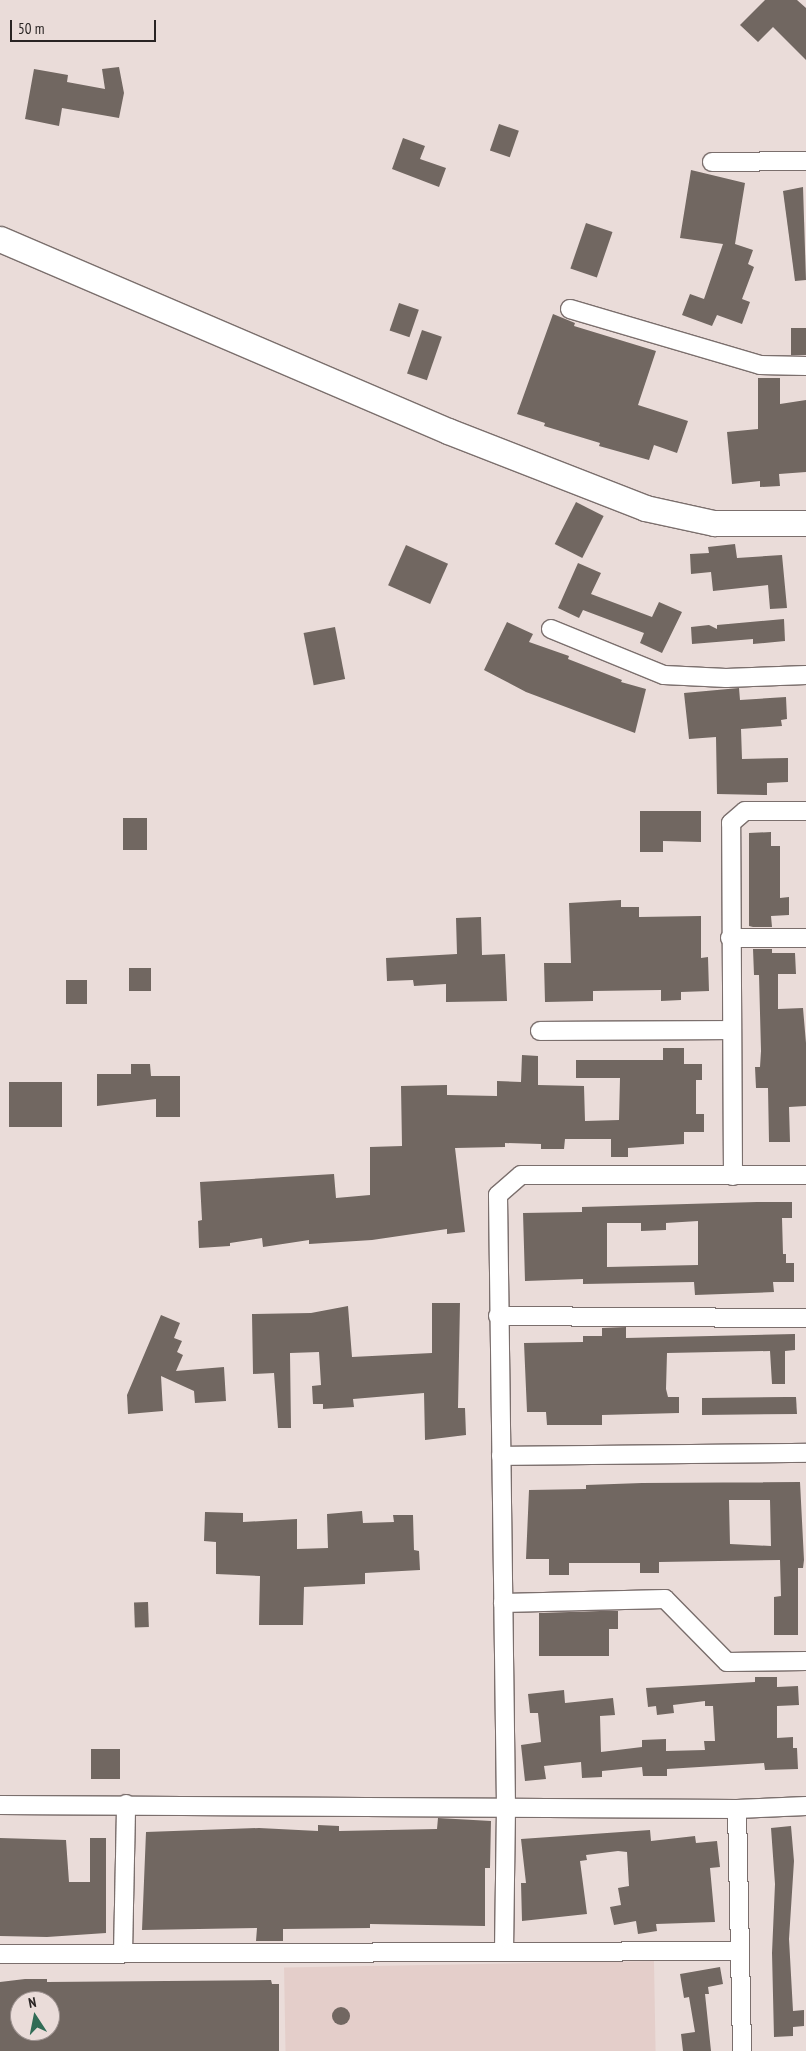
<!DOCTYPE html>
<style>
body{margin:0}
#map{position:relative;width:806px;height:2051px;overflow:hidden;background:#eadcd9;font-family:"PT Sans Narrow",sans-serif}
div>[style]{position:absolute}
.built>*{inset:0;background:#e4ceca;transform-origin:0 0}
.building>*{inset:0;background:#716761;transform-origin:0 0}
.round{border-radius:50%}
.roads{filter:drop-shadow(1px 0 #7b6f6d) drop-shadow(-1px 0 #7b6f6d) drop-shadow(0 1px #7b6f6d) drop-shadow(0 -1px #7b6f6d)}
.street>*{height:18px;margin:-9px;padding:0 9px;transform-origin:9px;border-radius:9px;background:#fff}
.secondary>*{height:25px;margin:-12.5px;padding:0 12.5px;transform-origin:12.5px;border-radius:12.5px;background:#fff}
span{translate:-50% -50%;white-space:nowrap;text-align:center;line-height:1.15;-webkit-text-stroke:5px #eadcd9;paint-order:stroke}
.north{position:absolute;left:10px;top:1991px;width:50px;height:50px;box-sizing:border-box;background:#eadcd9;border:1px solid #9d9290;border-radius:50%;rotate:349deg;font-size:14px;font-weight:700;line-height:20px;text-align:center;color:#292423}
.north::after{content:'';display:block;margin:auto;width:18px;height:22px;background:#316c56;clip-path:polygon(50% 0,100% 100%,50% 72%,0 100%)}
.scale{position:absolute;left:10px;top:20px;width:146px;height:22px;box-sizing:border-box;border:2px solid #292423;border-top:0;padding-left:6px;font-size:15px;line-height:18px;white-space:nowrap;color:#292423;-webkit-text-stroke:4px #eadcd9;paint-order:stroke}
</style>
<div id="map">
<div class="built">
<i style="left:654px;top:1961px;width:90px;height:370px;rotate:89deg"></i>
</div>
<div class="building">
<i style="clip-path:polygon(765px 0,797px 0,806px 8px,806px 60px,773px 27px,758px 42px,740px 25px)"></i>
<i style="clip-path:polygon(119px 67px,124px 93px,119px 118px,62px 108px,59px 126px,25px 119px,34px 69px,68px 75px,67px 82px,105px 89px,102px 69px)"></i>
<i style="left:499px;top:124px;width:21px;height:28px;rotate:19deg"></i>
<i style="clip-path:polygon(403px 138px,425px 146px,420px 159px,446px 168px,439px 187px,392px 169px)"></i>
<i style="clip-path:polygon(691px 170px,745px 183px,735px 244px,753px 250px,748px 264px,754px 267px,742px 299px,750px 302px,742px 324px,717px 315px,712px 326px,682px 315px,690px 294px,704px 299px,723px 244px,680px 238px)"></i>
<i style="clip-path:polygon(803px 187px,806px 280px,795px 281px,783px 191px)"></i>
<i style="left:586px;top:223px;width:28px;height:48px;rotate:19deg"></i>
<i style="left:399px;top:303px;width:21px;height:29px;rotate:19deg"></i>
<i style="clip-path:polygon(553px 314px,575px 323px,574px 326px,656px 351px,638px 405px,688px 421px,677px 453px,654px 445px,649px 460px,599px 446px,600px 443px,544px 426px,545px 423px,517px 414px)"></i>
<i style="left:806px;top:328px;width:27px;height:15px;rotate:90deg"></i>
<i style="left:422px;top:330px;width:21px;height:46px;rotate:19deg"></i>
<i style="clip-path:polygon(758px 378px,780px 378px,780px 404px,806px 400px,806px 472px,779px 474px,780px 486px,760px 487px,760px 481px,732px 484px,727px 432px,758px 429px)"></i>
<i style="left:576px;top:502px;width:31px;height:47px;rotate:27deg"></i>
<i style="clip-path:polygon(735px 544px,737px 558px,782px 555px,787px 608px,770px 609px,768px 585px,713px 591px,711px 572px,691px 574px,690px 554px,709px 553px,708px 547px)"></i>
<i style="left:406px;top:545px;width:46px;height:44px;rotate:24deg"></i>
<i style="clip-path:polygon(578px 563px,601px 573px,591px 594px,652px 617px,659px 602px,682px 612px,662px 653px,640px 643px,644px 633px,583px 610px,579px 618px,558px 608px)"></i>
<i style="clip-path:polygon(784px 619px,785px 641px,753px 644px,753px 639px,692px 644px,691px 627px,709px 625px,717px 629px,717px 625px)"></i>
<i style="clip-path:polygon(507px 622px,533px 634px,529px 642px,569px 656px,568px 659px,622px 680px,621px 682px,646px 689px,635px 733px,526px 692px,484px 670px)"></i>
<i style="left:335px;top:627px;width:53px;height:32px;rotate:79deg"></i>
<i style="clip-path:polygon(739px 688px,740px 700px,786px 697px,787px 719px,781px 720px,782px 726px,741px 729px,742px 759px,788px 758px,788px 782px,767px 783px,767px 795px,717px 794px,716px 737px,689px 739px,684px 693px)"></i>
<i style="clip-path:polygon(640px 811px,701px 811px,701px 842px,663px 841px,663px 852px,640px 852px)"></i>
<i style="left:123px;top:818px;width:24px;height:32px"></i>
<i style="clip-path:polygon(771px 832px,771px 846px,780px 846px,780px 898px,789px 897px,789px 915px,771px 916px,772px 927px,753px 927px,749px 926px,749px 833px)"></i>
<i style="clip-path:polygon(621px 900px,621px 907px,639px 907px,639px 917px,701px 916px,701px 958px,708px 957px,709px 991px,681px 992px,681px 1000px,661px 1001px,661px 990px,593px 991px,593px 1001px,545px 1002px,544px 963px,571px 963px,569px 903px)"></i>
<i style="clip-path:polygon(481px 917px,482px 955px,505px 954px,507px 1001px,446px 1002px,446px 984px,414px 986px,413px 980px,387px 981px,386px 958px,457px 954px,456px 918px)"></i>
<i style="clip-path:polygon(753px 949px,772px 949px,772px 953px,795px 953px,796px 974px,778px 974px,778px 1009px,803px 1008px,806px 1043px,806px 1106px,789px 1107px,790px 1142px,769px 1142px,768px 1088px,756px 1088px,755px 1067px,760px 1067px,761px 1051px,759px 975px,754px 975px)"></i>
<i style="left:129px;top:968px;width:22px;height:23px"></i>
<i style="left:66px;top:980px;width:21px;height:24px"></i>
<i style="clip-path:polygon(663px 1048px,684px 1048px,684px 1064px,702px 1064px,702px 1080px,696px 1080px,696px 1114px,704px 1114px,704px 1132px,684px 1132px,684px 1144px,628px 1148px,628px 1157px,611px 1157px,611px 1139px,565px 1139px,564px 1149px,541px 1149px,541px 1144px,505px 1143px,505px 1147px,455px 1148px,465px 1232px,447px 1234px,447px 1229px,372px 1240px,309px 1244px,309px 1240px,263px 1247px,262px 1238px,230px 1243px,230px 1246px,199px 1248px,198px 1221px,202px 1220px,200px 1182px,334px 1174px,336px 1198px,370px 1195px,370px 1147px,402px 1146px,401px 1086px,447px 1085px,447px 1095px,497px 1096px,497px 1081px,521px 1082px,522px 1055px,538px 1056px,538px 1085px,584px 1086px,585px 1121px,619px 1120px,620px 1078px,576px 1078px,576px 1060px,663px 1060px)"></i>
<i style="clip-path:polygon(131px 1064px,150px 1064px,151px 1076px,180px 1076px,180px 1117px,156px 1117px,156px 1099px,97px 1106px,97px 1074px,131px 1074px)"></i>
<i style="left:62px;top:1082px;width:45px;height:53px;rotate:90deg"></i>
<i style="clip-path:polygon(evenodd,757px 1202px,792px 1202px,792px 1218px,782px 1218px,783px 1254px,786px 1254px,786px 1263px,794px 1263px,794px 1282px,773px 1282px,774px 1292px,695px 1295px,694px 1282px,583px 1284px,583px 1279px,525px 1281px,523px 1213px,582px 1212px,582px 1207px,757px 1202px,698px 1221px,698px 1265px,607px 1267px,607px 1223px,641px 1223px,641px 1231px,666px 1230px,666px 1223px,698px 1221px)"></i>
<i style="clip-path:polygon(432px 1303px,460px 1303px,458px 1408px,465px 1408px,466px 1435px,425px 1440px,424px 1393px,353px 1399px,354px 1407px,323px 1409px,323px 1404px,313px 1404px,312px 1386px,321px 1385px,319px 1352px,290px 1353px,291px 1428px,278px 1428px,274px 1373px,253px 1374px,252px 1314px,311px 1313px,348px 1306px,352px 1357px,432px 1353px)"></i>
<i style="clip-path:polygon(161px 1315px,180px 1323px,174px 1338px,182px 1341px,177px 1352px,183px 1355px,176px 1371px,224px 1367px,226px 1401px,195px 1403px,194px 1391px,161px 1376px,163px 1411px,128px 1414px,127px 1395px)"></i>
<i style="clip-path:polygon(626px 1327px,626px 1338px,795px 1334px,795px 1350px,785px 1351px,785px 1384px,772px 1384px,770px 1351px,667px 1353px,666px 1389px,668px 1397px,679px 1397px,679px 1413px,602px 1415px,602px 1425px,547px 1425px,546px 1412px,527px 1412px,524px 1343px,583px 1342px,583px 1336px,602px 1336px,602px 1328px)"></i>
<i style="clip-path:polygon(786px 1397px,796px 1397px,797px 1414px,702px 1415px,702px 1398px)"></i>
<i style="clip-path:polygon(evenodd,800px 1482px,804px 1560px,803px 1568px,798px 1568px,798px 1635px,774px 1635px,774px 1597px,781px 1596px,780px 1560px,659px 1562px,659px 1573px,640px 1573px,640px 1563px,569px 1563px,569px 1575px,549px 1575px,549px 1559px,526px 1559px,529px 1490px,586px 1489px,586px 1485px,642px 1483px,800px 1482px,729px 1500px,770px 1500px,771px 1546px,730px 1544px,729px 1500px)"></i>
<i style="clip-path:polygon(362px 1511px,363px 1523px,394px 1522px,393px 1515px,413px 1515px,414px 1550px,419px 1551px,420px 1570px,365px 1573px,365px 1584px,304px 1587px,303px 1625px,259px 1625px,260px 1576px,216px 1574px,216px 1542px,204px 1541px,205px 1512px,243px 1513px,243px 1522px,297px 1519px,297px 1549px,328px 1548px,327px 1514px)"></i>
<i style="left:148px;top:1602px;width:25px;height:14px;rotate:88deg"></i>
<i style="clip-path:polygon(600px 1611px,618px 1611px,618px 1629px,609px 1629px,609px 1656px,539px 1656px,539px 1613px)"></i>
<i style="clip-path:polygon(755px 1677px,777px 1677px,777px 1687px,798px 1686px,799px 1705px,777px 1706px,777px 1738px,793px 1737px,793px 1748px,797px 1748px,798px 1769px,765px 1770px,764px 1763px,667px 1769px,667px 1776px,643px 1776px,642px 1767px,602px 1771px,602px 1777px,582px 1778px,581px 1762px,544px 1766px,546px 1779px,525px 1781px,521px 1745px,541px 1742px,538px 1713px,530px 1713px,528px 1694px,564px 1690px,565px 1703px,613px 1698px,615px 1715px,600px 1716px,601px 1752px,642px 1747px,642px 1740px,666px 1739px,666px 1751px,705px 1750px,704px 1741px,715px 1741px,713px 1706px,705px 1706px,705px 1701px,673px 1705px,674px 1713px,657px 1715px,656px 1706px,648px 1707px,646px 1688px,755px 1682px)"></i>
<i style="left:91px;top:1749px;width:29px;height:30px"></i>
<i style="clip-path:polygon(438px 1818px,491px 1821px,490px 1868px,485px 1868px,485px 1926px,370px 1924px,370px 1928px,283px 1929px,283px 1941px,256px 1941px,257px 1928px,142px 1930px,146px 1832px,259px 1828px,318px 1831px,318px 1825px,339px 1826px,339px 1831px,437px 1829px)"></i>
<i style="clip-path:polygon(791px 1826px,794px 1861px,789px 1939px,793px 2011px,804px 2010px,804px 2026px,793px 2027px,793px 2036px,774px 2037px,772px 1953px,775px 1884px,771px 1828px)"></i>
<i style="clip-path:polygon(650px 1830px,651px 1841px,695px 1836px,696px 1843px,717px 1841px,720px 1867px,710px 1868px,715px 1922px,656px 1924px,657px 1931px,638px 1934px,636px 1921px,614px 1925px,610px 1907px,621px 1905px,618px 1888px,629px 1886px,627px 1852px,618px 1851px,586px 1855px,587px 1860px,580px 1861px,587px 1914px,522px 1921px,521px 1883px,526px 1883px,521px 1839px)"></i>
<i style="clip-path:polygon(0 1838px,66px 1840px,69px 1882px,90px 1882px,90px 1838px,106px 1838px,106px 1933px,47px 1937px,0 1936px)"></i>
<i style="clip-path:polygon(720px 1967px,723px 1984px,708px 1987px,709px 1994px,705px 1994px,711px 2051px,683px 2051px,681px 2034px,695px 2032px,689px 1997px,684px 1998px,680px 1974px)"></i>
<i style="clip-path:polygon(evenodd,25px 1979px,47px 1979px,47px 1982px,271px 1980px,272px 1984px,279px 1984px,279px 2051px,0 2051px,0 1982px,25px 1979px,20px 2001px,54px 2001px,54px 2031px,20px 2031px,20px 2001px)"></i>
<i class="round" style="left:332px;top:2007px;width:18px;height:18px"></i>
</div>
<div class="roads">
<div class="street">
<i style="left:712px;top:162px;width:94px;rotate:-0.6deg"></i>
<i style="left:570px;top:309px;width:198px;rotate:16.4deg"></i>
<i style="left:760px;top:365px;width:46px;rotate:1.2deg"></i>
<i style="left:551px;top:629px;width:122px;rotate:22.2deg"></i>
<i style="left:664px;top:675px;width:62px;rotate:2.8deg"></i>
<i style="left:726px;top:678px;width:80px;rotate:-2.1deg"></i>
<i style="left:730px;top:938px;width:76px"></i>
<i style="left:540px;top:1031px;width:190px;rotate:-0.3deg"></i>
<i style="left:733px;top:1176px;width:353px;rotate:-90.3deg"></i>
<i style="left:731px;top:823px;width:18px;rotate:-41deg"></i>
<i style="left:745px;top:811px;width:61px"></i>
<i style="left:498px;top:1316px;width:308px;rotate:0.4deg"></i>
<i style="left:501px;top:1456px;width:305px;rotate:-0.6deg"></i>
<i style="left:503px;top:1603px;width:162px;rotate:-1.4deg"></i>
<i style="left:665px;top:1599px;width:88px;rotate:45.5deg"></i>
<i style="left:727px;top:1662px;width:79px;rotate:-0.7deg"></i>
<i style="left:0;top:1805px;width:737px;rotate:0.31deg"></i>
<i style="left:737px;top:1809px;width:69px;rotate:-2.5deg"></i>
<i style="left:737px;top:1809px;width:242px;rotate:88.8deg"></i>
<i style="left:504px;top:1951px;width:144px;rotate:-89.2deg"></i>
<i style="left:506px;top:1807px;width:612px;rotate:-90.75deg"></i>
<i style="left:498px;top:1195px;width:30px;rotate:-41deg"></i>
<i style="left:521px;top:1175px;width:285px"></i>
<i style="left:123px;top:1953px;width:149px;rotate:-88.8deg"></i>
<i style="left:0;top:1954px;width:740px;rotate:-0.23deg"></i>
</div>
<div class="secondary">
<i style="left:0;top:239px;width:487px;rotate:23.2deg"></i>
<i style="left:448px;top:431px;width:212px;rotate:21.3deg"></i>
<i style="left:645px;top:508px;width:71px;rotate:12.3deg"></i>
<i style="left:714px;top:523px;width:92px"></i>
</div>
</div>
<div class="north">N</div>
<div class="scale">50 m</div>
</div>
